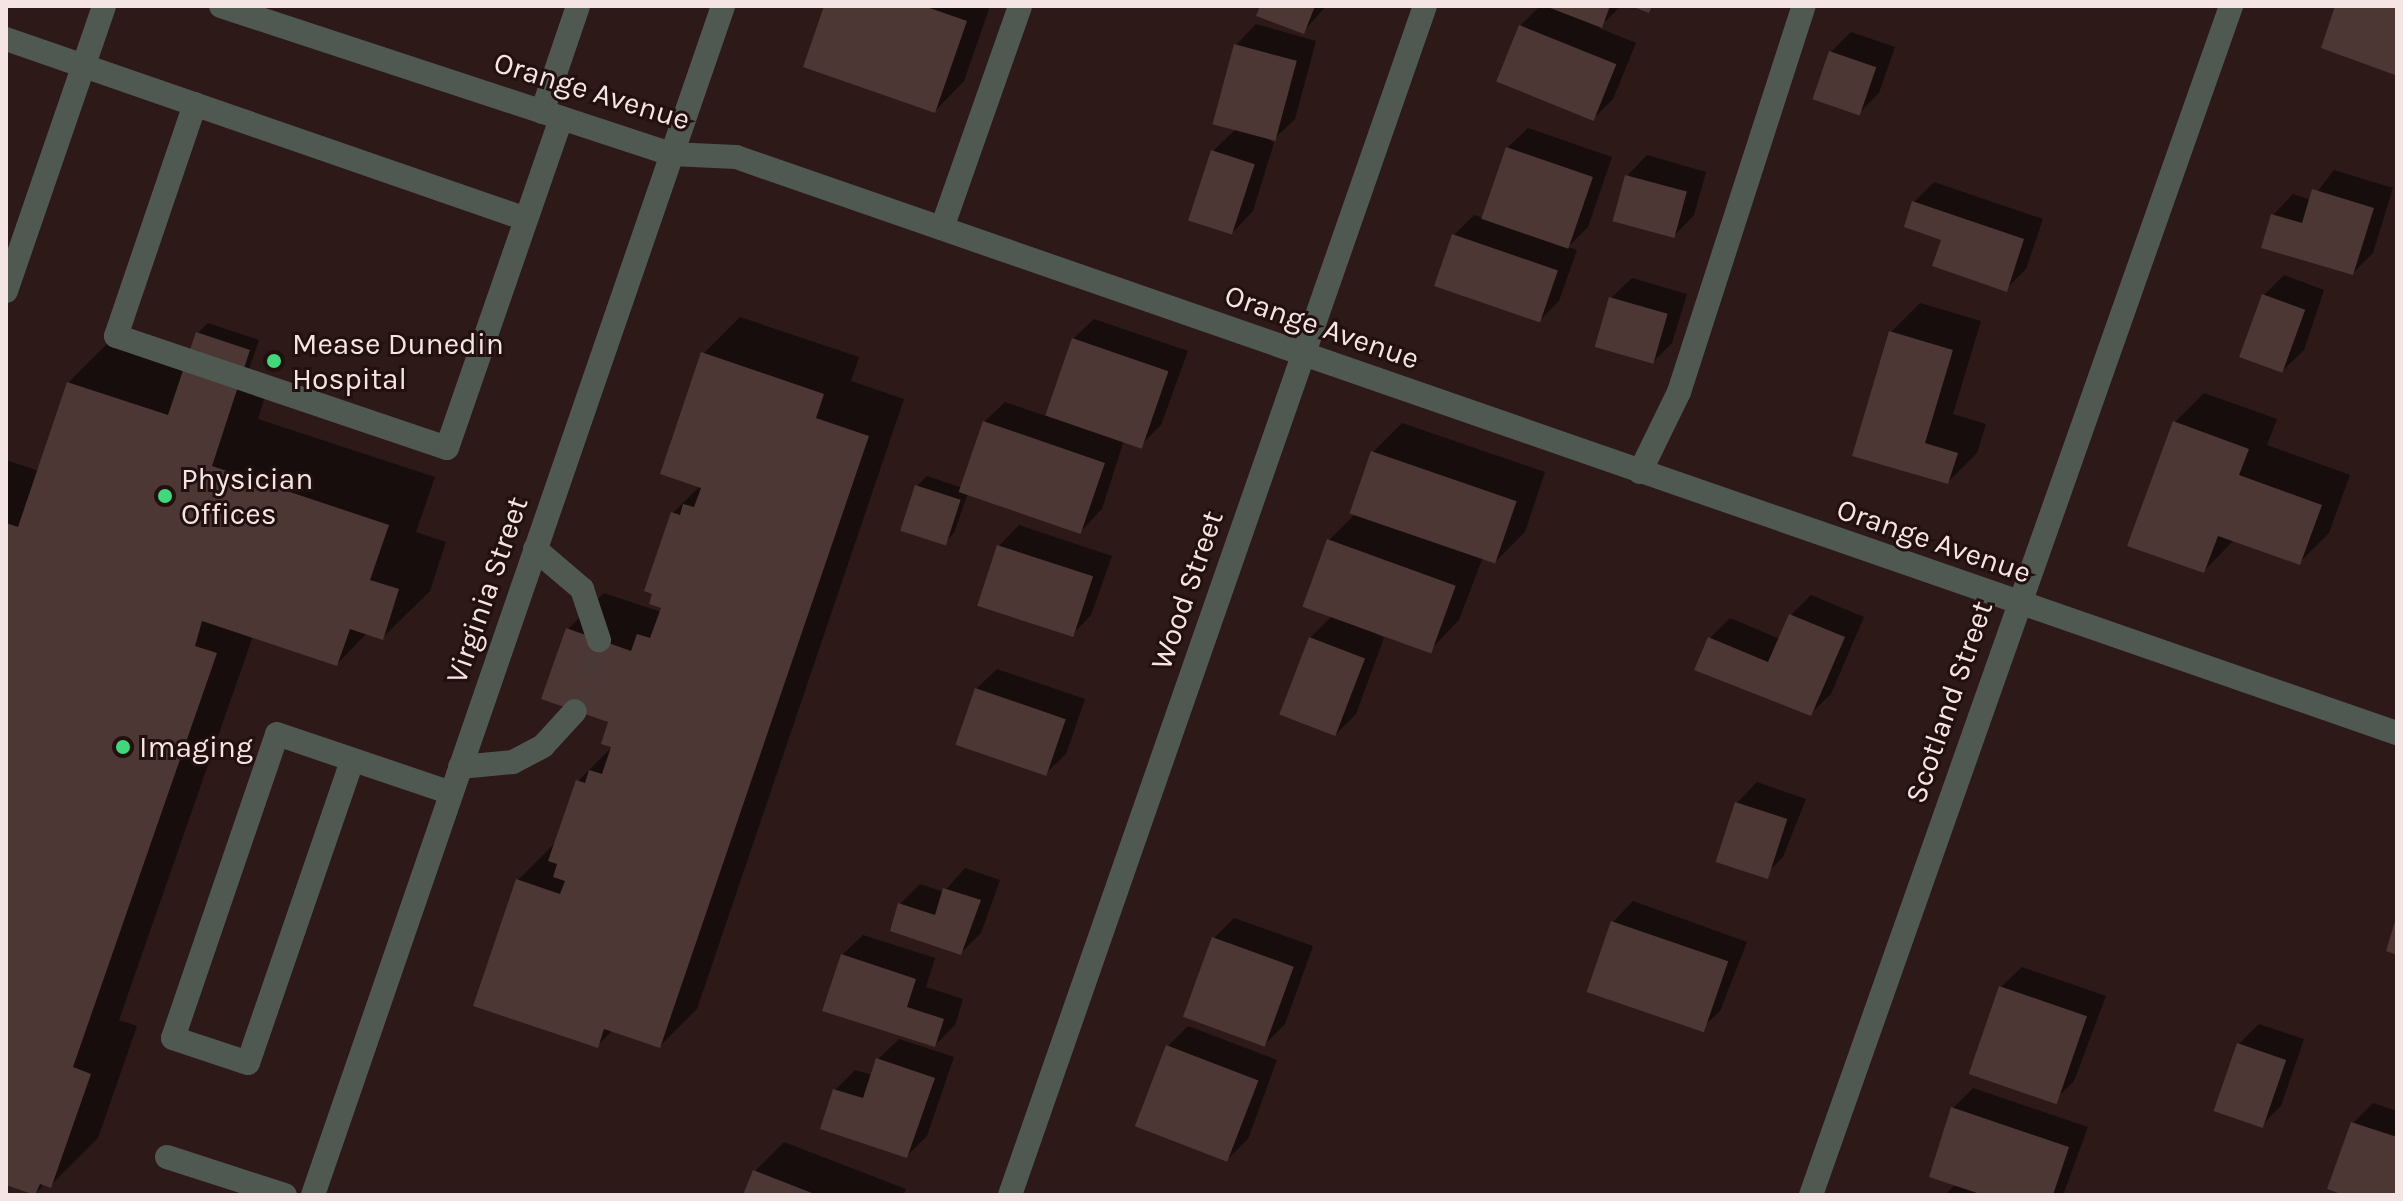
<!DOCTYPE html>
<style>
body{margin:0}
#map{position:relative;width:2403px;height:1201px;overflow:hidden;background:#2c1918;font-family:Karla,sans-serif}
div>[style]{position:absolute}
.shadow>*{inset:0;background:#0007}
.building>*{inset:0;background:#4c3735;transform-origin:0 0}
.minor-tunnel>*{height:24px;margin-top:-12px;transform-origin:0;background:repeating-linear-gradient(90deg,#4a3837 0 24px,transparent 0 36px)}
.minor>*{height:24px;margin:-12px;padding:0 12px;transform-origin:12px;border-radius:12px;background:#505852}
.dots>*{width:22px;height:22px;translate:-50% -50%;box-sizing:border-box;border:4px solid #22100f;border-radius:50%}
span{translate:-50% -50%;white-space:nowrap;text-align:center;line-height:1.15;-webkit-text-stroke:6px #22100f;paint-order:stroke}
.street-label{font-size:30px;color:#f4e5e4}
.poi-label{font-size:30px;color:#f4e5e4}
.left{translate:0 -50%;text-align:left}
.frame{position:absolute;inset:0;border:8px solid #f4e5e4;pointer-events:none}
</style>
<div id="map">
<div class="shadow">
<i style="clip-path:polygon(826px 6px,990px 6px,964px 81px,935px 111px)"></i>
<i style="clip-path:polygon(1262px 6px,1326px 6px,1304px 31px)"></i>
<i style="clip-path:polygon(1540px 6px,1621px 6px,1599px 28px,1636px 43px,1613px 99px,1593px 119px,1520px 26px)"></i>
<i style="clip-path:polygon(2337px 6px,2397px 6px,2395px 72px)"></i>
<i style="clip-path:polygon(1256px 24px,1316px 41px,1295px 119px,1274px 139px,1264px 136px,1274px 143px,1253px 211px,1233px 232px,1213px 151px,1236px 129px,1236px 45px)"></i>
<i style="clip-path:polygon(1851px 32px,1895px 47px,1879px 93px,1859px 113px,1831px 52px)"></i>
<i style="clip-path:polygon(1528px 128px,1612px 157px,1588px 227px,1568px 247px,1577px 250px,1559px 301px,1539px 321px,1454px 235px,1474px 215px,1483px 218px,1507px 148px)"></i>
<i style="clip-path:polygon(1647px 155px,1706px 172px,1694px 215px,1674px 236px,1627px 176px)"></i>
<i style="clip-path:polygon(2334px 170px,2393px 188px,2373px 253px,2353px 273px,2273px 215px,2293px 194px,2311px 200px)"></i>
<i style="clip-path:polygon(1934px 182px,2043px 219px,2026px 269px,2006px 289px,1943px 239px,1914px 202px)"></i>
<i style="clip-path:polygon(2284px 275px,2324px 290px,2304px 350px,2283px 370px,2264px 295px)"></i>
<i style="clip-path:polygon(1632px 278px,1687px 294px,1672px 343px,1652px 363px,1611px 298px)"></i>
<i style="clip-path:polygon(1920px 303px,1981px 321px,1953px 414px,1986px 424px,1977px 453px,1948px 482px,1854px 454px,1891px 332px)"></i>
<i style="clip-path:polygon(740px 317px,859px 357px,851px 381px,904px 399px,697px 1009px,660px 1046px,613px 1030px,597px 1046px,518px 880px,555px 843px,578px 781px,613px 746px,611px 721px,567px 630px,604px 593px,661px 612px,673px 513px,700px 486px,703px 354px)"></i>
<i style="clip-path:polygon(1094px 319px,1188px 351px,1161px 425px,1141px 445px,1124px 440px,1102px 509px,1082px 530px,968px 493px,954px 533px,944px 543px,917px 486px,927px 476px,963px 488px,984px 422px,1005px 402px,1046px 416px,1073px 339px)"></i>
<i style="clip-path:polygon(208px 323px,259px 340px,246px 378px,268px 386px,258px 419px,435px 477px,416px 532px,446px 542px,430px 591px,382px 638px,367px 633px,337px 664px,253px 636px,119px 1020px,137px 1026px,98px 1138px,51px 1185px,45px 1183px,36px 1193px,6px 1183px,6px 460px,39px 471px,68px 383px,116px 335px,189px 359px,198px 333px)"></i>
<i style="clip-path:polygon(2204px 393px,2277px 419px,2267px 445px,2350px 475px,2329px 533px,2299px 563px,2234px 540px,2204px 571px,2175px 422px)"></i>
<i style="clip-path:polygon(1402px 423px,1545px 472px,1525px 532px,1495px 562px,1483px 557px,1459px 620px,1430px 650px,1361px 625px,1384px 638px,1356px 714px,1336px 734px,1310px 638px,1333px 615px,1329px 540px,1356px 513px,1373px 452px)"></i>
<i style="clip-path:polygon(1019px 525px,1112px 556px,1091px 615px,1071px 636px,999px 546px)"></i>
<i style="clip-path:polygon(1811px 595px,1864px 617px,1831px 694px,1810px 714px,1710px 638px,1730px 618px,1780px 639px,1791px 615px)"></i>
<i style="clip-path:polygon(997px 669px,1085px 699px,1066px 754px,1045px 774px,976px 689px)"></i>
<i style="clip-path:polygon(1757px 782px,1806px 799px,1783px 857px,1763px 877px,1737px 803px)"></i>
<i style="clip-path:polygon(965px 868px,1000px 880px,981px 933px,961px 953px,900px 904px,920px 884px,944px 892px)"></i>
<i style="clip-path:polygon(1633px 901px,1747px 942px,1720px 1011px,1699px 1031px,1613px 922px)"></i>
<i style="clip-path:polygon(1234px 918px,1313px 946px,1285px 1024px,1265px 1044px,1213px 939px)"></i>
<i style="clip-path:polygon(863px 935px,935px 958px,926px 987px,963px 999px,955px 1025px,935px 1045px,842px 955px)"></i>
<i style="clip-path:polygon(2022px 967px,2106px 996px,2074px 1081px,2053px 1102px,2001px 987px)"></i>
<i style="clip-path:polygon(2259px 1024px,2304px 1039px,2281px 1106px,2261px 1126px,2239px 1044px)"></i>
<i style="clip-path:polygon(1188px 1026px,1277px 1060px,1248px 1139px,1228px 1159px,1168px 1046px)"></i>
<i style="clip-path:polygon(899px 1039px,954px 1057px,927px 1136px,907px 1156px,835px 1090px,855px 1070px,873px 1075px,878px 1059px)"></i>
<i style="clip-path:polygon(1973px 1088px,2088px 1127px,2063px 1195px,1945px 1195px,1956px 1184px,1953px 1108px)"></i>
<i style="clip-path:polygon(2373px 1103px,2397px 1111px,2397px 1195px,2350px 1195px,2353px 1123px)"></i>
<i style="clip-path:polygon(784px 1142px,906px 1189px,903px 1195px,745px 1195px,755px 1171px)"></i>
</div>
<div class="building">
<i style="clip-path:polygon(824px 6px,924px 6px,967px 21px,935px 113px,803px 67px)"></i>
<i style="clip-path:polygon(1260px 6px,1315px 6px,1304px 34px,1256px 16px)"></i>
<i style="clip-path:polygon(1545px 6px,1610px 6px,1602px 28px)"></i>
<i style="clip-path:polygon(1631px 6px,1652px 6px,1649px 13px)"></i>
<i style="clip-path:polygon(2335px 6px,2397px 6px,2395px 75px,2321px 48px)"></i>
<i style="left:1519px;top:25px;width:105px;height:61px;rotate:22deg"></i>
<i style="left:1234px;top:44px;width:65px;height:83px;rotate:15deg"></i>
<i style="left:1829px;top:51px;width:50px;height:51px;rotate:19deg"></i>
<i style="left:1506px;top:147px;width:92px;height:76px;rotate:19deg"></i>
<i style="left:1211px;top:150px;width:46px;height:74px;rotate:18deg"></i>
<i style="left:1625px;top:175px;width:64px;height:48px;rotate:15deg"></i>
<i style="clip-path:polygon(2312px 189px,2374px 208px,2353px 275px,2261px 248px,2271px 214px,2302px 223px)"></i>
<i style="clip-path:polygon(1912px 201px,2024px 239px,2007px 292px,1932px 266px,1941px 240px,1904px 227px)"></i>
<i style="left:1452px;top:234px;width:112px;height:55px;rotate:19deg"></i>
<i style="left:2262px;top:294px;width:46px;height:67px;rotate:20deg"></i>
<i style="left:1609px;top:297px;width:61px;height:52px;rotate:16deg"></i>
<i style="clip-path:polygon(1889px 331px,1953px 350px,1925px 443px,1958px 453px,1948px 484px,1852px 456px)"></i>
<i style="clip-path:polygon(196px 332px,250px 350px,212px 466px,389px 525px,370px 580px,399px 589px,383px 640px,350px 629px,337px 666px,202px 621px,195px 646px,217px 653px,73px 1067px,91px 1074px,51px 1188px,40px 1184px,35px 1195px,6px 1185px,6px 523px,18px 527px,67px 382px,168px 415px)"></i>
<i style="left:1072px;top:338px;width:102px;height:82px;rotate:19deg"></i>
<i style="clip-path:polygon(701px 352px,824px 394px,816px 418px,869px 436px,660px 1048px,604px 1029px,598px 1048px,473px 1006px,516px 879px,560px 894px,565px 881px,553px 877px,557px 864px,548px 861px,576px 780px,585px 783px,589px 770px,602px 774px,611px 747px,601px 744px,608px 722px,541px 699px,566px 628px,631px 651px,637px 634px,650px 638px,661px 608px,649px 604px,652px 594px,644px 591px,671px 512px,680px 515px,683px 504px,694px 507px,701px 488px,660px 474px)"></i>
<i style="left:983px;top:421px;width:129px;height:75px;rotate:19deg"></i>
<i style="clip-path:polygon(2173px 421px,2249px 449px,2239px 475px,2322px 505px,2300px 565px,2218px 536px,2204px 573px,2127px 546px)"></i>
<i style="left:1371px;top:451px;width:154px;height:66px;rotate:19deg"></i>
<i style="left:915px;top:485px;width:48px;height:48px;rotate:18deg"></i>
<i style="left:1327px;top:539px;width:137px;height:72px;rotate:20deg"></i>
<i style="left:997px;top:545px;width:101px;height:64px;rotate:18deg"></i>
<i style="clip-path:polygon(1789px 614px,1845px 637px,1811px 716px,1694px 670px,1708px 637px,1768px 662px)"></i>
<i style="left:1309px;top:637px;width:60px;height:83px;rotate:21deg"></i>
<i style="left:975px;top:688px;width:96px;height:60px;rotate:19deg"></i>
<i style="left:1735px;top:802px;width:55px;height:63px;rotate:18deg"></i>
<i style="clip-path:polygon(943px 888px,981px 900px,961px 955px,890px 931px,898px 903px,935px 915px)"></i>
<i style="clip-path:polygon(2396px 918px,2397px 918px,2397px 955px,2386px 951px)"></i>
<i style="left:1611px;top:921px;width:124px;height:75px;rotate:19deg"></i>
<i style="left:1212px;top:937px;width:87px;height:85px;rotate:20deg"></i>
<i style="clip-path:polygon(841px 954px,916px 979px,907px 1007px,944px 1019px,935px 1047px,822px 1011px)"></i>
<i style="left:1999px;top:986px;width:93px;height:93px;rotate:19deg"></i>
<i style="left:2237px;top:1043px;width:52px;height:72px;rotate:19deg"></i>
<i style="left:1166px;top:1045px;width:99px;height:87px;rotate:21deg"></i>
<i style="clip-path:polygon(876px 1058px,935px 1078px,907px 1158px,820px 1129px,833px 1089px,863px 1098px)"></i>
<i style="clip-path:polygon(1951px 1107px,2069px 1147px,2053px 1195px,1983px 1195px,1929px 1177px)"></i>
<i style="clip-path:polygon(2351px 1122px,2397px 1137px,2397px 1195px,2344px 1195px,2327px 1189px)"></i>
<i style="clip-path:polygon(753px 1170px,817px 1195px,743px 1195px)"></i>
</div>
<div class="minor-tunnel">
<i style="left:575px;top:711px;width:75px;rotate:-71.3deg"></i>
</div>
<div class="minor">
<i style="left:221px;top:6px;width:474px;rotate:18.2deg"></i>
<i style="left:671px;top:154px;width:65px;rotate:2.6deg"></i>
<i style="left:736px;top:157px;width:1758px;rotate:19.13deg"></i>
<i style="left:6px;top:39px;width:550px;rotate:19.09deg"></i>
<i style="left:195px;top:104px;width:245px;rotate:108.8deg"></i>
<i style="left:116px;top:336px;width:349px;rotate:18.7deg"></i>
<i style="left:447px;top:448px;width:349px;rotate:-70.9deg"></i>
<i style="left:542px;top:112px;width:112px;rotate:-71.2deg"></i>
<i style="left:942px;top:228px;width:235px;rotate:-70.6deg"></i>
<i style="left:6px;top:291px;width:301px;rotate:-71deg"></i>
<i style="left:1640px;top:472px;width:89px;rotate:-64deg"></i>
<i style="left:1679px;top:392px;width:406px;rotate:-72.1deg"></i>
<i style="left:535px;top:549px;width:62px;rotate:40.4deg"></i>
<i style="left:582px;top:589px;width:54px;rotate:71.6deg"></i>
<i style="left:352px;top:761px;width:319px;rotate:109deg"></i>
<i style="left:248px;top:1063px;width:79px;rotate:-161.6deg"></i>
<i style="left:173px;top:1038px;width:321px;rotate:-71.1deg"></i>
<i style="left:277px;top:734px;width:184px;rotate:18.7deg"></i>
<i style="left:460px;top:767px;width:53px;rotate:-5.4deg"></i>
<i style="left:513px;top:762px;width:34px;rotate:-28deg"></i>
<i style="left:543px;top:746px;width:47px;rotate:-47.6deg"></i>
<i style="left:167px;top:1157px;width:124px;rotate:17.9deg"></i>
<i style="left:313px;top:1195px;width:1258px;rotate:-70.97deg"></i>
<i style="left:1010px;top:1195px;width:1259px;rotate:-70.76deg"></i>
<i style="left:1811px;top:1195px;width:1261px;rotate:-70.54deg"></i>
</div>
<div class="dots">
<i style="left:274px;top:361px;background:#41d77c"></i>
<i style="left:165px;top:496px;background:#41d77c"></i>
<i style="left:123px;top:747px;background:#41d77c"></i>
</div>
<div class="street-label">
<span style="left:592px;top:91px;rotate:17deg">Orange Avenue</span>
<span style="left:1322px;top:327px;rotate:19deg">Orange Avenue</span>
<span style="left:1934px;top:541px;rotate:19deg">Orange Avenue</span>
<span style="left:487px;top:590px;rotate:-71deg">Virginia Street</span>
<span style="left:1187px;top:590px;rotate:-71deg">Wood Street</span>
<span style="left:1949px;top:702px;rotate:-71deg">Scotland Street</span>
</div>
<div class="poi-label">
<span class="left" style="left:292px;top:361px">Mease Dunedin<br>Hospital</span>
<span class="left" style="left:181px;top:496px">Physician<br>Offices</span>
<span class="left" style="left:139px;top:747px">Imaging</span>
</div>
<div class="frame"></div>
</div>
